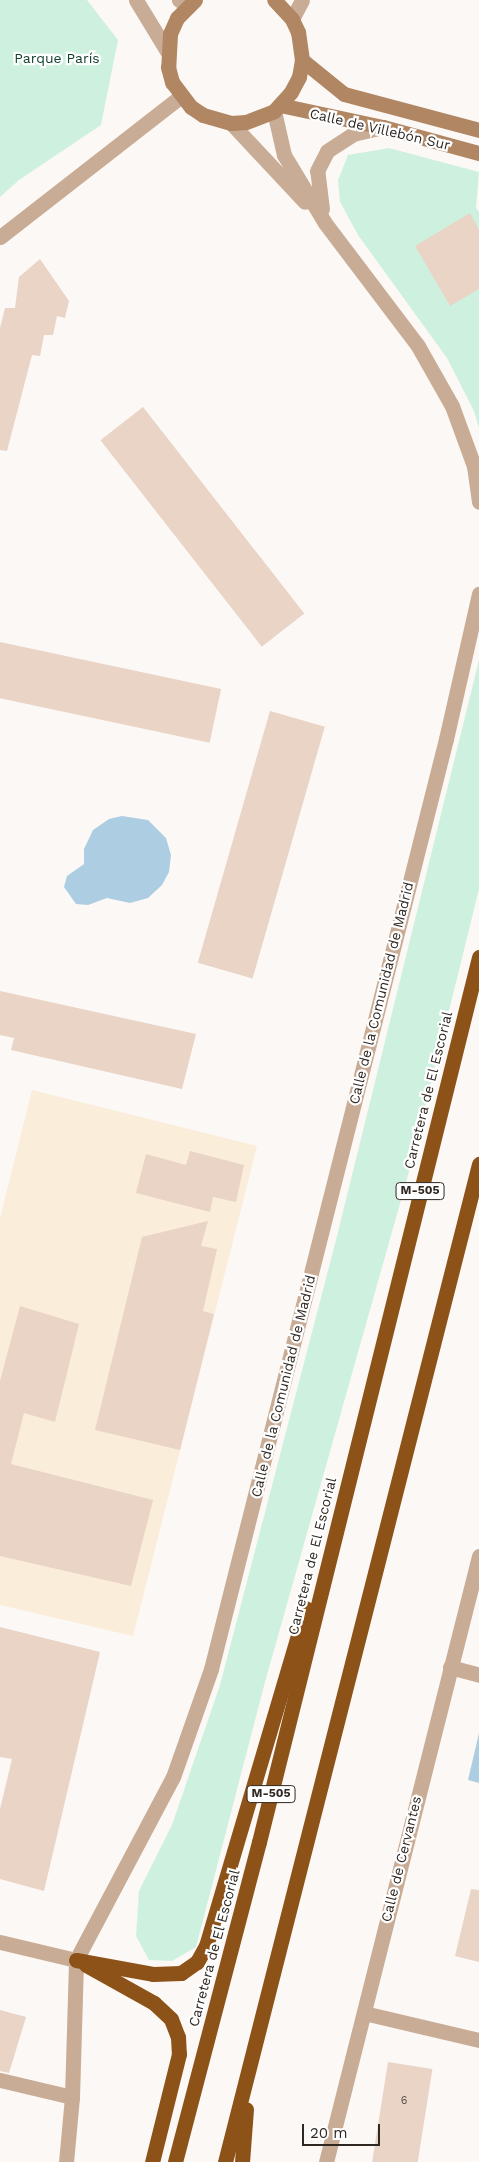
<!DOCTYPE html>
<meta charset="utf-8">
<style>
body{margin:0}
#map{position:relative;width:479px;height:2162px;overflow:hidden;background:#fcf8f5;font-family:"Work Sans",sans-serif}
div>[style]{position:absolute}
.education>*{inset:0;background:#faedd9}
.green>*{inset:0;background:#cef1df}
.water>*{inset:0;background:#adcee2}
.building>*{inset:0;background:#e9d4c6;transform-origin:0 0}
.street>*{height:15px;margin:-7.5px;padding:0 7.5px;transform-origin:7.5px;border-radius:7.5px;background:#c9ac95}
.secondary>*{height:15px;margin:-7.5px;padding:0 7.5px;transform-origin:7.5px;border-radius:7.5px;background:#b08663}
.highway>*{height:15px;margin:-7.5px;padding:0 7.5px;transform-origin:7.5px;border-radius:7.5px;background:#8d5218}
span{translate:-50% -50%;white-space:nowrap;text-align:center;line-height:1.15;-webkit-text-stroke:4.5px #fff;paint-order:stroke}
.number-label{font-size:11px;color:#5e524b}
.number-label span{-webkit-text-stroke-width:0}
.shield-label span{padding:1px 4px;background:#fff;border:1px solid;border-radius:4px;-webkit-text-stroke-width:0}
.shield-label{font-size:12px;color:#2f2722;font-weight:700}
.park-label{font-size:14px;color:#103e2c}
.street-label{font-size:14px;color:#2f2722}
.scale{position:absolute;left:302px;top:2124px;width:78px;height:22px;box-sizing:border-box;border:2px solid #2f2722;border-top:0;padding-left:6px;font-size:15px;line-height:18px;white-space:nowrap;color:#2f2722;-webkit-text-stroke:4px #fff;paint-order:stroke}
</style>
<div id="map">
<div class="education">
<i style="clip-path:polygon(32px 1090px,257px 1146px,133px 1636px,0 1605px,0 1218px)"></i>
</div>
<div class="green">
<i style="clip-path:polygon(0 0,87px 0,118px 40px,101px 125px,19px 180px,0 197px)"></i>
<i style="clip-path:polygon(389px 148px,479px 172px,476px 208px,479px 212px,479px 428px,474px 411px,447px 358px,358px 235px,340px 202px,338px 180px,348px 155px)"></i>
<i style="clip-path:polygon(479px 660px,479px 889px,412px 1161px,265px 1682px,196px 1947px,172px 1961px,149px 1960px,136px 1936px,139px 1891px,172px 1825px,220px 1685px,336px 1240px)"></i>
</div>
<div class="water">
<i style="clip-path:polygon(122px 816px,148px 820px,166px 838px,171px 855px,169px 872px,162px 885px,148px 898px,130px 903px,107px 898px,88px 905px,76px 904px,64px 887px,67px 876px,84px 864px,84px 849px,93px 830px,109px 819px)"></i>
<i style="clip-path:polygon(479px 1733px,479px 1783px,468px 1780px)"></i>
</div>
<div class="building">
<i style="clip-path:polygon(470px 213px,479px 230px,479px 289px,450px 306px,415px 246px)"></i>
<i style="clip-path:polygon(40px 259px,69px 301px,65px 318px,57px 316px,53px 335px,44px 335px,40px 356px,32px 355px,7px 451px,0 450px,0 328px,5px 308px,15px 308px,19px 277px)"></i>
<i style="left:143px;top:407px;width:262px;height:54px;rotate:52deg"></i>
<i style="left:0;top:642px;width:226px;height:55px;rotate:12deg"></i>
<i style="left:270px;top:711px;width:57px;height:262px;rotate:16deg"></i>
<i style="clip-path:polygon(0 991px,196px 1034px,182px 1089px,11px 1050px,14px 1038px,0 1035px)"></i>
<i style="clip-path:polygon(190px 1151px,244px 1165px,236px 1202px,213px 1197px,210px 1212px,136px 1193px,146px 1154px,186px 1165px)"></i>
<i style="clip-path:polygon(208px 1221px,201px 1246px,217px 1249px,203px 1311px,214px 1314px,180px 1450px,95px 1430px,142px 1237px)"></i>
<i style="clip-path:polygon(20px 1306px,79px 1324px,55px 1422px,24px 1413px,11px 1464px,153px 1500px,131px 1586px,0 1556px,0 1381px)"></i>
<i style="clip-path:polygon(0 1627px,100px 1652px,44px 1891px,0 1879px,0 1809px,12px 1759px,0 1757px)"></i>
<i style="clip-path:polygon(471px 1889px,479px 1890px,479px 1962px,455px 1956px)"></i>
<i style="clip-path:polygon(0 2010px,26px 2017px,9px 2073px,0 2071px)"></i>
<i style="left:388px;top:2062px;width:45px;height:101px;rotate:9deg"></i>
</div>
<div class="street">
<i style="left:136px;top:0;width:60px;rotate:58.7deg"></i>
<i style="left:179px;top:0;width:10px;rotate:29deg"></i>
<i style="left:292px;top:19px;width:21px;rotate:-62deg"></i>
<i style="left:274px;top:111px;width:45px;rotate:77.2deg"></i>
<i style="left:284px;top:155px;width:79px;rotate:58.9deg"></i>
<i style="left:325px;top:223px;width:154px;rotate:52.9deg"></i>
<i style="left:418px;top:346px;width:69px;rotate:60.5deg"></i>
<i style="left:452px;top:406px;width:64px;rotate:69.9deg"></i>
<i style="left:474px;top:466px;width:36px;rotate:82deg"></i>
<i style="left:231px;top:123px;width:108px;rotate:46.9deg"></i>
<i style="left:322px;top:209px;width:38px;rotate:-97deg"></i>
<i style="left:317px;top:171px;width:22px;rotate:-63deg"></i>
<i style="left:327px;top:151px;width:31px;rotate:-33deg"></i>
<i style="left:353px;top:134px;width:31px;rotate:-13deg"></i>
<i style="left:0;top:237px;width:229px;rotate:-37.9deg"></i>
<i style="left:450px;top:1667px;width:30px;rotate:15deg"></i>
<i style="left:0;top:1942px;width:78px;rotate:13.3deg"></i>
<i style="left:364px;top:2013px;width:118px;rotate:13.2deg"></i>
<i style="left:0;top:2080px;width:74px;rotate:13.3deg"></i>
<i style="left:66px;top:2162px;width:65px;rotate:-84.7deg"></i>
<i style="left:72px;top:2097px;width:137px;rotate:-88.3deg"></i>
<i style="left:76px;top:1960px;width:207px;rotate:-62.1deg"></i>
<i style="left:173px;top:1777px;width:114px;rotate:-70.6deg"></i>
<i style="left:211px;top:1669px;width:959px;rotate:-75.82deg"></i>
<i style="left:446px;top:739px;width:149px;rotate:-77.2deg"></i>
<i style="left:326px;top:2162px;width:625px;rotate:-75.83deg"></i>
</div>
<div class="secondary">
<i style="left:195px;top:0;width:25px;rotate:135deg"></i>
<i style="left:177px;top:18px;width:17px;rotate:114deg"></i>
<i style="left:170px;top:34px;width:33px;rotate:93deg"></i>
<i style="left:168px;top:67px;width:16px;rotate:75deg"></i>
<i style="left:172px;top:82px;width:31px;rotate:53deg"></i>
<i style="left:191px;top:107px;width:14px;rotate:34deg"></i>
<i style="left:203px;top:115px;width:29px;rotate:16deg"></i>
<i style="left:231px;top:123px;width:15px;rotate:-4deg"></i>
<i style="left:246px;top:122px;width:30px;rotate:-21deg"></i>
<i style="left:274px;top:111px;width:25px;rotate:-48deg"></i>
<i style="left:291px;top:92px;width:17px;rotate:-62deg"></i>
<i style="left:299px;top:77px;width:17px;rotate:-80deg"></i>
<i style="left:302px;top:60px;width:28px;rotate:-98deg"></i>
<i style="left:298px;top:32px;width:14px;rotate:-115deg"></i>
<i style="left:292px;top:19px;width:26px;rotate:-133deg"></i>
<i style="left:302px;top:60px;width:54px;rotate:39deg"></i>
<i style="left:344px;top:94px;width:140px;rotate:14.9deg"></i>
<i style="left:280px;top:105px;width:105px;rotate:12.1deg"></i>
<i style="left:383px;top:127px;width:99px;rotate:15.2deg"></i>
</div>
<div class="highway">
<i style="left:76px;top:1960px;width:78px;rotate:10.3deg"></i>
<i style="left:153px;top:1974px;width:28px;rotate:-2deg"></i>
<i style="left:181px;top:1973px;width:19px;rotate:-35deg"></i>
<i style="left:197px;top:1962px;width:18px;rotate:-61deg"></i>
<i style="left:206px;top:1946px;width:352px;rotate:-73.5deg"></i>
<i style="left:86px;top:1965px;width:78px;rotate:29.2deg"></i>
<i style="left:154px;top:2003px;width:23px;rotate:43deg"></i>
<i style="left:171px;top:2019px;width:19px;rotate:69deg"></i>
<i style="left:178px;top:2037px;width:17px;rotate:87deg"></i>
<i style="left:179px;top:2054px;width:111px;rotate:104deg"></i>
<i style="left:175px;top:2162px;width:331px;rotate:-75.3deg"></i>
<i style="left:259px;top:1842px;width:912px;rotate:-76.04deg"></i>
<i style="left:225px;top:2162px;width:1030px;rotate:-75.72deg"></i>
<i style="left:242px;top:2162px;width:53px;rotate:-85.7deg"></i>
</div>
<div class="number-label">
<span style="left:404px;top:2101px">6</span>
</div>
<div class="shield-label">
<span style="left:420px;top:1191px">M-505</span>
<span style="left:271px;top:1794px">M-505</span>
</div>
<div class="park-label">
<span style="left:57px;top:58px">Parque París</span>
</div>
<div class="street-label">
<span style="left:380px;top:129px;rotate:13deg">Calle de Villebón Sur</span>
<span style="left:381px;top:993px;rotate:-76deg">Calle de la Comunidad de Madrid</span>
<span style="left:428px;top:1090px;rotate:-76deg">Carretera de El Escorial</span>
<span style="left:283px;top:1386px;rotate:-76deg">Calle de la Comunidad de Madrid</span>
<span style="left:312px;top:1556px;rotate:-76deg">Carretera de El Escorial</span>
<span style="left:401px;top:1859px;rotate:-76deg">Calle de Cervantes</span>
<span style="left:214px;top:1948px;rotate:-75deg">Carretera de El Escorial</span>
</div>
<div class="scale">20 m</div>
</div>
